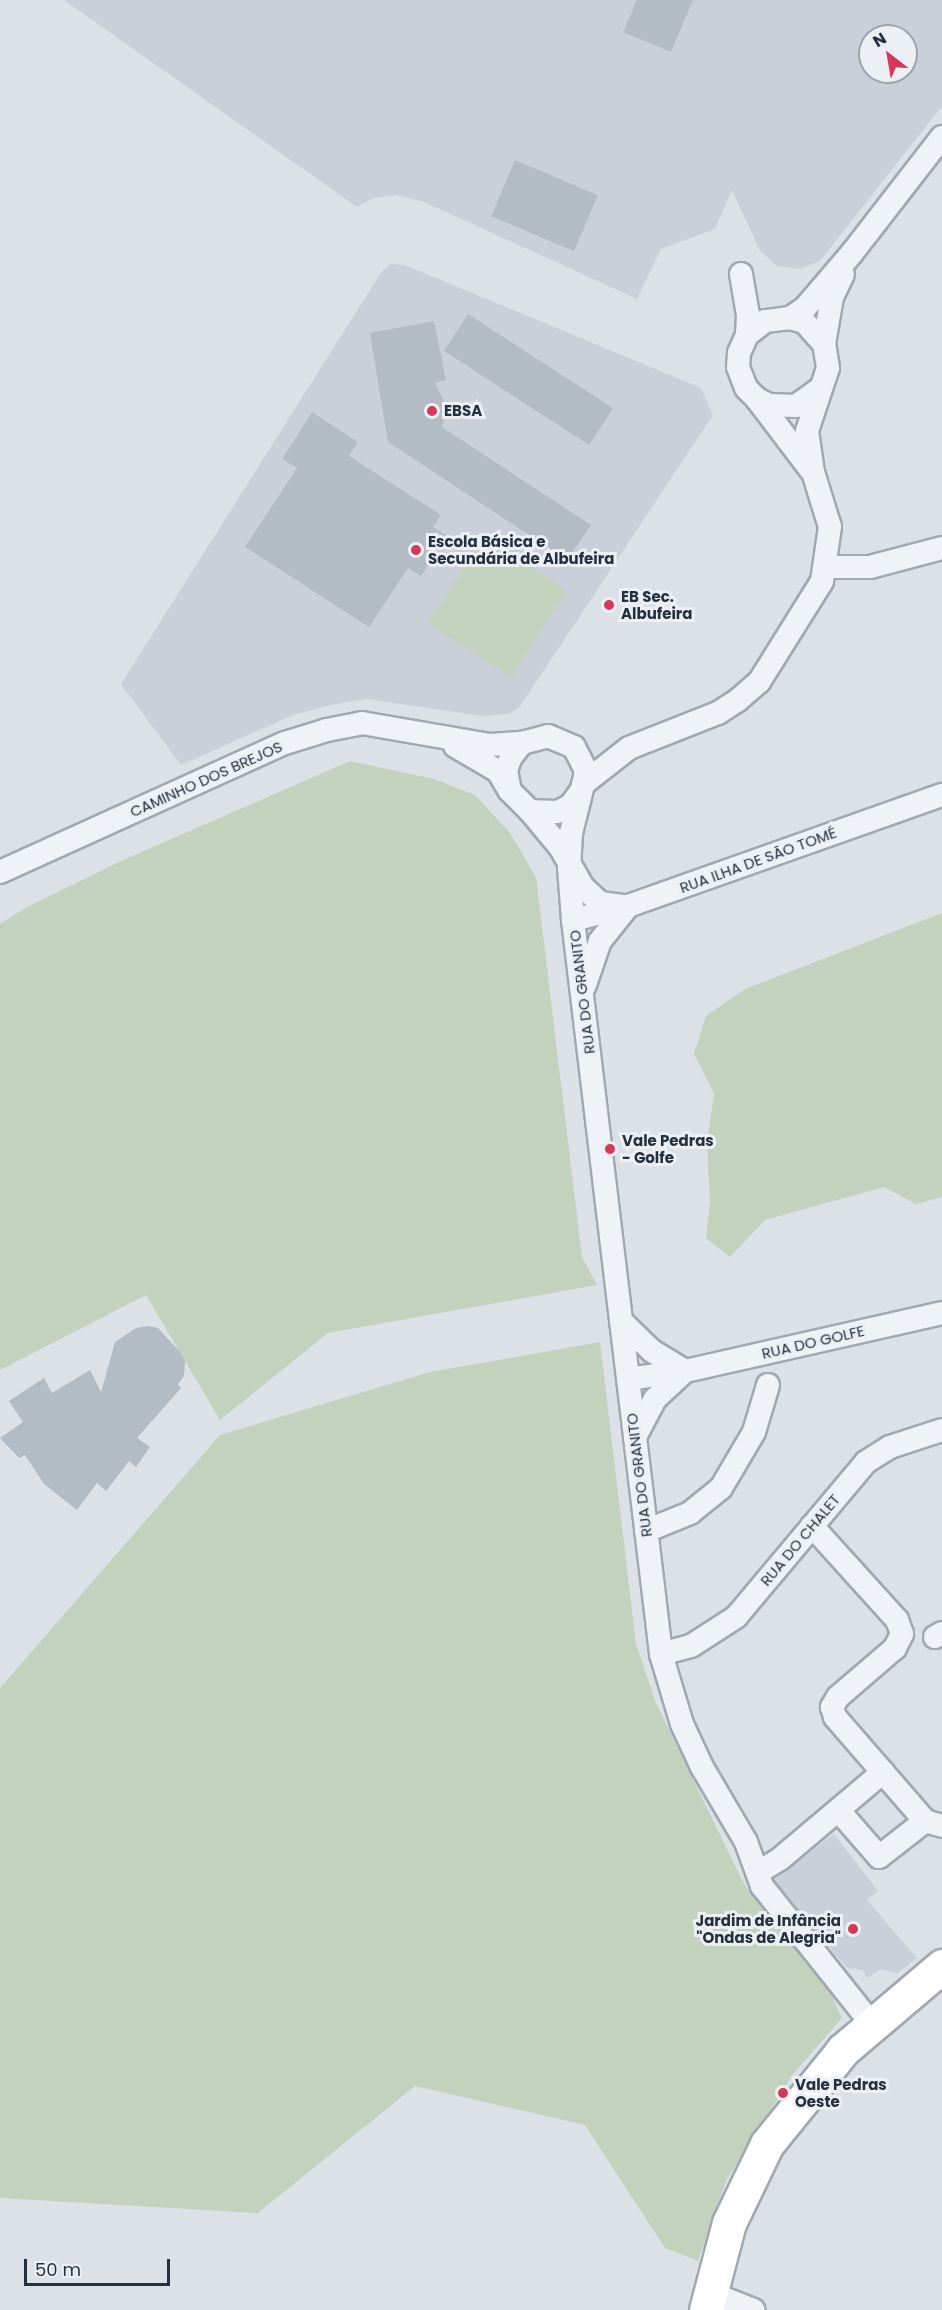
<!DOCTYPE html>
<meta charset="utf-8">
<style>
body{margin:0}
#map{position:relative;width:942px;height:2310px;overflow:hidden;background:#dce1e8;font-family:Poppins,sans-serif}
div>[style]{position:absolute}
.built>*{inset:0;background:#cad0da}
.green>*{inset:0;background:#c3d2bd;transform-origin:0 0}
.building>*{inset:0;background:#b3bbc5;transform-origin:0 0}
.roads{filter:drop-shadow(2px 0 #a1a8b2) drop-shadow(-2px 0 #a1a8b2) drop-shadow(0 2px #a1a8b2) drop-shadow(0 -2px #a1a8b2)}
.minor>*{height:22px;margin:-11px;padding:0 11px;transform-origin:11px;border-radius:11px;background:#eff2f6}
.secondary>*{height:33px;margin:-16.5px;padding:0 16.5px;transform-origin:16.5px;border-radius:16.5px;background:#fff}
.dots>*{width:16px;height:16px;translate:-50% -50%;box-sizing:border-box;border:3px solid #ecf0f5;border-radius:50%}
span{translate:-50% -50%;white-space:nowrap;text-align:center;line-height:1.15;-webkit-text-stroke:6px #ecf0f5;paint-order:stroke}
.poi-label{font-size:15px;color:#25303f;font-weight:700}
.left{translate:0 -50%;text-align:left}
.right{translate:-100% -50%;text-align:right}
.street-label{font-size:15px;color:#25303f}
.north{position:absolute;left:858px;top:24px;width:60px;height:60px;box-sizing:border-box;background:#ecf0f5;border:2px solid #9ca3ac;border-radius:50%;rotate:329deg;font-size:16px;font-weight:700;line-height:24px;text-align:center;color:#25303f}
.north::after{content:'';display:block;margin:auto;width:21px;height:27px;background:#d63857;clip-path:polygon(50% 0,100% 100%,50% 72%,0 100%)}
.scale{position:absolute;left:24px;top:2259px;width:146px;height:27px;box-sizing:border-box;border:3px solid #25303f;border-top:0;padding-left:8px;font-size:18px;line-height:21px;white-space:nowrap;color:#25303f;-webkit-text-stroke:4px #ecf0f5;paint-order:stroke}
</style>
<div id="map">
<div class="built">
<i style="clip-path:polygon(evenodd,64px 0,942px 0,942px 106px,820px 261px,800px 269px,777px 266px,760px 251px,732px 190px,715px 229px,661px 249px,637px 299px,424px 202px,397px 195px,373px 198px,357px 207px,64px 0,870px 36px,906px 36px,906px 72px,870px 72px,870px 36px)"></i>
<i style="clip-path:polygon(391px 264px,405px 265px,701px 388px,713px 415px,519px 708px,508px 714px,482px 716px,367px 699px,331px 705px,293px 715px,181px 765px,121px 684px,382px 271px)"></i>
<i style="clip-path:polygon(834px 1834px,878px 1891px,867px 1900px,917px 1958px,897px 1974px,881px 1969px,868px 1978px,862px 1970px,847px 1968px,772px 1881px)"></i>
</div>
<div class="green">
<i style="left:484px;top:537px;width:99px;height:103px;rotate:33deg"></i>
<i style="clip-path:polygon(350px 761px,434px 779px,475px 795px,510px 833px,536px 877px,582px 1257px,597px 1285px,328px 1333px,220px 1420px,146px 1295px,0 1370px,0 924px,27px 907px,121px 861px)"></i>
<i style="clip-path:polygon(942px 913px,942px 1197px,916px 1204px,884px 1187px,765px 1220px,730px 1257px,706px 1238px,710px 1203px,707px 1142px,714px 1094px,694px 1054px,706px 1016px,745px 989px)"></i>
<i style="clip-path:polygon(600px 1342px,636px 1644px,656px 1703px,744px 1884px,826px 1983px,842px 2018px,793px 2074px,726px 2181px,698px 2261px,665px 2248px,585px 2125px,415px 2086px,258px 2213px,0 2198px,0 1688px,220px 1435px,430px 1372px)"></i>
</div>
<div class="building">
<i style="clip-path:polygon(637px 0,693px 0,671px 52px,623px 32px)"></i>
<i style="left:515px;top:160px;width:90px;height:61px;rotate:23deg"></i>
<i style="left:468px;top:314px;width:173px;height:44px;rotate:33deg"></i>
<i style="clip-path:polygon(434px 321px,446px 380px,435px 383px,447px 408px,442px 427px,591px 525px,567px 560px,388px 442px,370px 333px)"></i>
<i style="clip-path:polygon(312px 412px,358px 442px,349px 456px,441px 515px,433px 527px,447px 536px,421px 576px,408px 568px,369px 627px,245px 547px,297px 468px,282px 459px)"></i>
<i style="clip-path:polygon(148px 1326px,158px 1328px,180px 1352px,185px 1361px,184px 1376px,178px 1384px,181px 1388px,137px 1438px,150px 1447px,136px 1467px,129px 1461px,106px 1491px,97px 1483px,77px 1510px,44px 1484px,25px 1455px,19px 1458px,0 1438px,23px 1422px,9px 1401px,44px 1378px,52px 1393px,90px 1370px,101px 1392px,115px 1342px,136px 1328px)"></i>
</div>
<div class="roads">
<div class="minor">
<i style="left:741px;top:274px;width:42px;rotate:80.3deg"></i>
<i style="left:748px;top:315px;width:20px;rotate:93deg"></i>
<i style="left:790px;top:318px;width:18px;rotate:-34deg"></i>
<i style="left:805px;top:308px;width:72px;rotate:-49.5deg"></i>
<i style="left:852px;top:253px;width:147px;rotate:-52.2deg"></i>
<i style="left:824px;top:344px;width:48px;rotate:-80.3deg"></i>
<i style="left:832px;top:297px;width:25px;rotate:-64deg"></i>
<i style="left:757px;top:399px;width:88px;rotate:52.9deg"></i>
<i style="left:826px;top:567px;width:44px"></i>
<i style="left:870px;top:567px;width:74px;rotate:-14.8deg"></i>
<i style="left:455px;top:746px;width:50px;rotate:30.2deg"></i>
<i style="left:498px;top:771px;width:22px;rotate:60deg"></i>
<i style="left:583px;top:784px;width:58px;rotate:-38deg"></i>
<i style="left:629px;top:748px;width:96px;rotate:-21.5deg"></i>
<i style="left:718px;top:713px;width:24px;rotate:-33deg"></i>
<i style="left:738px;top:700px;width:28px;rotate:-41deg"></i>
<i style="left:759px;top:682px;width:119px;rotate:-58deg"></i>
<i style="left:822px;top:581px;width:55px;rotate:-81.6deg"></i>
<i style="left:830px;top:527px;width:58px;rotate:-107.2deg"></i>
<i style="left:813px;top:472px;width:41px;rotate:-98.3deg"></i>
<i style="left:807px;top:431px;width:66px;rotate:-71.6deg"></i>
<i style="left:828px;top:368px;width:24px;rotate:-99deg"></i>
<i style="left:824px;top:344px;width:30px;rotate:-132deg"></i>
<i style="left:804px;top:322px;width:15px;rotate:-164deg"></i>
<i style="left:790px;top:318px;width:25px;rotate:173deg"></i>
<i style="left:765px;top:321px;width:23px;rotate:142deg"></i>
<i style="left:747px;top:335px;width:20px;rotate:114deg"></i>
<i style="left:739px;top:353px;width:14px;rotate:94deg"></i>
<i style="left:738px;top:367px;width:22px;rotate:69deg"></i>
<i style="left:746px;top:388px;width:16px;rotate:45deg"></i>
<i style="left:757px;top:399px;width:13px;rotate:27deg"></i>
<i style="left:769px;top:405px;width:27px;rotate:2deg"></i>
<i style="left:796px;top:406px;width:27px;rotate:-36deg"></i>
<i style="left:581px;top:791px;width:19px;rotate:126deg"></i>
<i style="left:570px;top:806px;width:14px;rotate:155deg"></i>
<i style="left:557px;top:812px;width:27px;rotate:-178deg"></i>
<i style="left:530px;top:811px;width:28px;rotate:-135deg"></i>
<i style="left:510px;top:791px;width:21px;rotate:-101deg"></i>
<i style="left:506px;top:770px;width:14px;rotate:-69deg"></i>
<i style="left:511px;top:757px;width:18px;rotate:-52deg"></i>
<i style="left:522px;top:743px;width:27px;rotate:-15deg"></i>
<i style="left:548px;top:736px;width:28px;rotate:23deg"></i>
<i style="left:574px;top:747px;width:25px;rotate:63deg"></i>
<i style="left:585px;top:769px;width:8px;rotate:90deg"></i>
<i style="left:585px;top:777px;width:58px;rotate:104deg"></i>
<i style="left:571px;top:833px;width:35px;rotate:93deg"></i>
<i style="left:569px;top:868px;width:52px;rotate:85.6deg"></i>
<i style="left:573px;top:920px;width:739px;rotate:83.16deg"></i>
<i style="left:661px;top:1654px;width:73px;rotate:73.3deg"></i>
<i style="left:682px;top:1724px;width:47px;rotate:65.1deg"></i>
<i style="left:702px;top:1767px;width:87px;rotate:59.6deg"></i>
<i style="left:746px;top:1842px;width:47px;rotate:70deg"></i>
<i style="left:762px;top:1886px;width:175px;rotate:51.5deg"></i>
<i style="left:530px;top:811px;width:47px;rotate:50.2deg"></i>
<i style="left:560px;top:847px;width:46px;rotate:60.1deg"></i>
<i style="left:583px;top:887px;width:23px;rotate:43deg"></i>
<i style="left:600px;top:903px;width:23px;rotate:7deg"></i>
<i style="left:0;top:872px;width:313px;rotate:-24.4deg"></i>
<i style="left:285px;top:743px;width:44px;rotate:-17.2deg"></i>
<i style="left:327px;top:730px;width:36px;rotate:-11deg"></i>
<i style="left:362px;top:723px;width:130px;rotate:9.8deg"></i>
<i style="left:490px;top:745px;width:32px;rotate:-4deg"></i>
<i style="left:573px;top:920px;width:57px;rotate:-14.3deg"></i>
<i style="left:628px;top:906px;width:333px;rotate:-19.5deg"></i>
<i style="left:585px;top:985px;width:46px;rotate:-71.2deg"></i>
<i style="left:600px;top:941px;width:45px;rotate:-51.3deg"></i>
<i style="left:621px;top:1321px;width:43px;rotate:44.1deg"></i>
<i style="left:652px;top:1351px;width:39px;rotate:31deg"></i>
<i style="left:685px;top:1371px;width:41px;rotate:137deg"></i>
<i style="left:655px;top:1399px;width:43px;rotate:117.8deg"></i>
<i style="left:628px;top:1379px;width:58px;rotate:-8deg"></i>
<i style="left:685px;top:1371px;width:263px;rotate:-12.7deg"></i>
<i style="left:812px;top:1526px;width:127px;rotate:47.9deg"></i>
<i style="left:897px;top:1620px;width:15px;rotate:70deg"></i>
<i style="left:902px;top:1634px;width:16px;rotate:117deg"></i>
<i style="left:895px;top:1648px;width:75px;rotate:139.3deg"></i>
<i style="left:838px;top:1697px;width:12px;rotate:121deg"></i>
<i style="left:832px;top:1707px;width:10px;rotate:73deg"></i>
<i style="left:835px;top:1717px;width:138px;rotate:49.1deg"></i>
<i style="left:925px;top:1821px;width:18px;rotate:16deg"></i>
<i style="left:646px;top:1531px;width:48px;rotate:-22.2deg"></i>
<i style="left:690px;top:1513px;width:40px;rotate:-39deg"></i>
<i style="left:721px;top:1488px;width:65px;rotate:-59.5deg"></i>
<i style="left:754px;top:1432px;width:49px;rotate:-73.4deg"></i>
<i style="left:935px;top:1637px;width:8px;rotate:-30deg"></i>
<i style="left:661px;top:1654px;width:31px;rotate:-15deg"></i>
<i style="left:691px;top:1646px;width:54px;rotate:-32.8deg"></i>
<i style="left:736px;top:1617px;width:202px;rotate:-50deg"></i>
<i style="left:866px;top:1462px;width:28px;rotate:-32deg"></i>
<i style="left:890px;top:1447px;width:55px;rotate:-18.1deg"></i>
<i style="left:839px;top:1811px;width:61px;rotate:49deg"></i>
<i style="left:879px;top:1857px;width:58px;rotate:-38deg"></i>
<i style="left:759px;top:1872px;width:25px;rotate:-32deg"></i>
<i style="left:780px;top:1859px;width:135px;rotate:-40.2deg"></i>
<i style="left:708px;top:2292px;width:49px;rotate:21.4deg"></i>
</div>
<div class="secondary">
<i style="left:706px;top:2310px;width:90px;rotate:-75.2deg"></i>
<i style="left:729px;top:2223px;width:88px;rotate:-64.3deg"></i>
<i style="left:767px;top:2144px;width:121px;rotate:-51deg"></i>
<i style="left:843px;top:2050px;width:130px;rotate:-40.3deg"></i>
</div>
</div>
<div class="dots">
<i style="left:432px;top:411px;background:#d63857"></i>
<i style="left:416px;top:550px;background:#d63857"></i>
<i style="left:609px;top:605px;background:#d63857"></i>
<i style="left:610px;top:1149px;background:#d63857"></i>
<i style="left:853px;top:1929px;background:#d63857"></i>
<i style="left:783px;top:2093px;background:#d63857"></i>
</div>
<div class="poi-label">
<span class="left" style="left:444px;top:411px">EBSA</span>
<span class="left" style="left:428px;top:550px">Escola Básica e<br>Secundária de Albufeira</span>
<span class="left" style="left:621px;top:605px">EB Sec.<br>Albufeira</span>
<span class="left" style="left:622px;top:1149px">Vale Pedras<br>- Golfe</span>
<span class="right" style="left:841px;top:1929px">Jardim de Infância<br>"Ondas de Alegria"</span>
<span class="left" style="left:795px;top:2093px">Vale Pedras<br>Oeste</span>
</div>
<div class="street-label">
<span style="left:206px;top:779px;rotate:-24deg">CAMINHO DOS BREJOS</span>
<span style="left:758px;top:860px;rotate:-20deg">RUA ILHA DE SÃO TOMÉ</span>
<span style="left:582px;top:992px;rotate:-97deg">RUA DO GRANITO</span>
<span style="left:813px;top:1342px;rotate:-13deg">RUA DO GOLFE</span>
<span style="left:639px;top:1475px;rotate:-97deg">RUA DO GRANITO</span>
<span style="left:800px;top:1540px;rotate:-50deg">RUA DO CHALET</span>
</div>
<div class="north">N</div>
<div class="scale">50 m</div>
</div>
